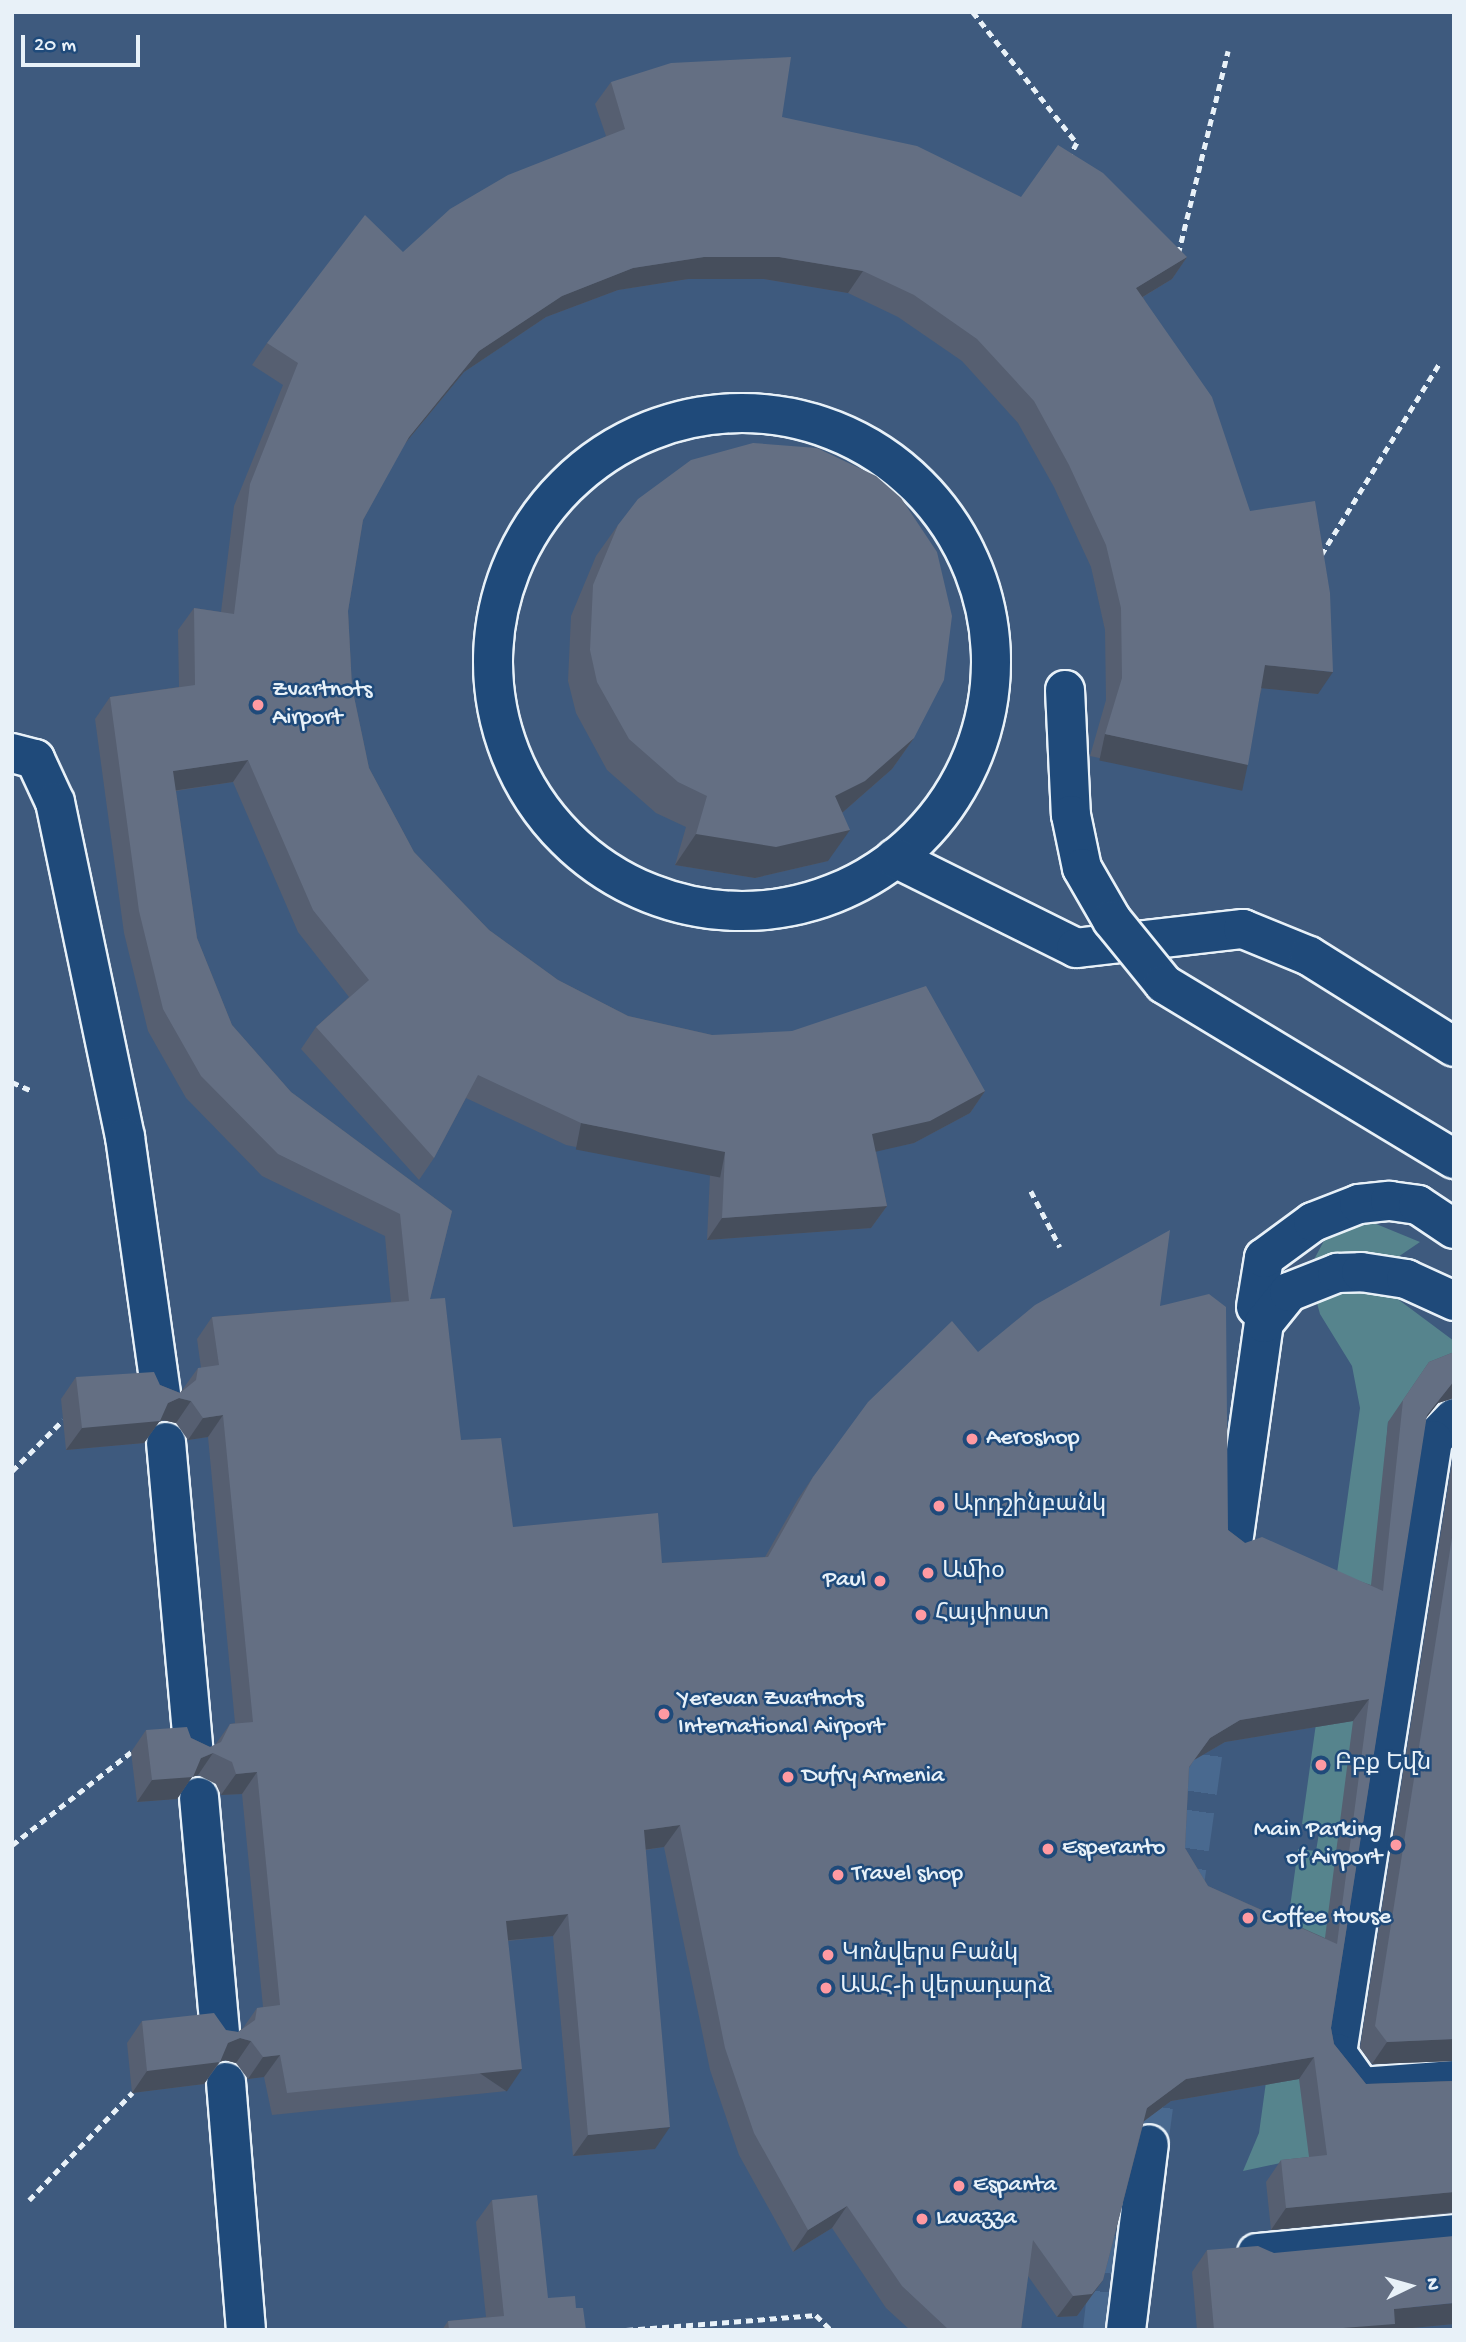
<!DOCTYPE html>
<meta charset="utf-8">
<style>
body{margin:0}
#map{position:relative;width:1466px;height:2342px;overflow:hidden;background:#2d517c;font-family:"Gochi Hand","Noto Sans Armenian",sans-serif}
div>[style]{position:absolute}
.built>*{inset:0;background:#3e5a7e;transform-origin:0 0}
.green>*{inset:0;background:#56848d}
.minor-tunnel>*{height:38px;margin-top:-19px;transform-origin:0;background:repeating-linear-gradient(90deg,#49698f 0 38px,transparent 0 57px)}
.path>*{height:4.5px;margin-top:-2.25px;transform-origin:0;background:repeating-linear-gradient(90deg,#e8f1f8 0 7px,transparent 0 12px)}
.roads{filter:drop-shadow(2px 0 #e8f1f8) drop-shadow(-2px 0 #e8f1f8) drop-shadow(0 2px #e8f1f8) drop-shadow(0 -2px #e8f1f8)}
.minor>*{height:38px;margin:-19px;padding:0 19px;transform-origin:19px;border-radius:19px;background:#1f4a7a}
.minor>.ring{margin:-19px;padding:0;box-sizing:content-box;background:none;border:38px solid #1f4a7a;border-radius:50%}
.bridges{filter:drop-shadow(2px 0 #e8f1f8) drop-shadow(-2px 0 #e8f1f8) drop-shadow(0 2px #e8f1f8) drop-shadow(0 -2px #e8f1f8)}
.minor-bridge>*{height:38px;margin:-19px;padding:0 19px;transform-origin:19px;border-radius:19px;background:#1f4a7a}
.wall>*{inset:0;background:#565f71}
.shaded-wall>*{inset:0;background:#464e5c;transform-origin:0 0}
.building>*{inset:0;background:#646f83}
.dots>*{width:19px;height:19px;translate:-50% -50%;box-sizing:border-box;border:4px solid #1f4a7a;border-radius:50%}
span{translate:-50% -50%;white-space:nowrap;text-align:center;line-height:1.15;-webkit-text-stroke:5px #1f4a7a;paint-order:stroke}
.poi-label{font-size:24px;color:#e8f1f8}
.left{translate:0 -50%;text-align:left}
.right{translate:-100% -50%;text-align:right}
.frame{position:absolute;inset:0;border:14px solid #e8f1f8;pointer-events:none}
.north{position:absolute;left:1375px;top:2251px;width:70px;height:70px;-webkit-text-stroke:5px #1f4a7a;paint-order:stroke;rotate:85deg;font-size:19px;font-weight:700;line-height:28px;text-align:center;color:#e8f1f8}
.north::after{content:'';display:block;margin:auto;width:24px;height:32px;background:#e8f1f8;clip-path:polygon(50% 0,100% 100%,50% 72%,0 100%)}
.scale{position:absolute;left:21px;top:35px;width:119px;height:32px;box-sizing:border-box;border:4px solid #e8f1f8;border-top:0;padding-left:9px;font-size:21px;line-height:24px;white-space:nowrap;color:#e8f1f8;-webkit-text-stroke:5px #1f4a7a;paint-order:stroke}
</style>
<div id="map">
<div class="built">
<i style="left:12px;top:12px;width:1442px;height:2318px"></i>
</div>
<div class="green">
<i style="clip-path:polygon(1364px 1219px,1420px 1242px,1392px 1261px,1399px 1300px,1454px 1341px,1454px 1373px,1388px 1422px,1328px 2153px,1243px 2171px,1259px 2133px,1298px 1849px,1316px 1851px,1320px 1827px,1302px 1824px,1360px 1408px,1352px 1366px,1320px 1314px,1308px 1271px,1327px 1235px)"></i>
</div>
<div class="minor-tunnel">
<i style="left:1182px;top:1905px;width:202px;rotate:-82deg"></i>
<i style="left:1149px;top:2144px;width:83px;rotate:-82.4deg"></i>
<i style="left:1102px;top:2330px;width:122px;rotate:-83.4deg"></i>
</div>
<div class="path">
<i style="left:973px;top:12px;width:167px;rotate:51.6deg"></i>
<i style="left:1077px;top:143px;width:17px;rotate:118deg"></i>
<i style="left:1178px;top:254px;width:209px;rotate:-76.2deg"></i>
<i style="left:1321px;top:555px;width:227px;rotate:-58.3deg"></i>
<i style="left:12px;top:1082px;width:20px;rotate:24deg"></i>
<i style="left:1031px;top:1191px;width:63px;rotate:62.6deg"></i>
<i style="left:12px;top:1471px;width:72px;rotate:-45deg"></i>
<i style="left:12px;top:1845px;width:151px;rotate:-38deg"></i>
<i style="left:29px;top:2200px;width:149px;rotate:-46.1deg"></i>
<i style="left:626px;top:2330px;width:191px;rotate:-4.5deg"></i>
<i style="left:816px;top:2315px;width:21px;rotate:45deg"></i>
</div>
<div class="roads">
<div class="minor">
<i class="ring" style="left:493px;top:413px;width:460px;height:460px"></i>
<i style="left:12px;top:753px;width:24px;rotate:15deg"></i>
<i style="left:35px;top:759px;width:47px;rotate:65.1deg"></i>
<i style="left:55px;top:802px;width:342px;rotate:78.2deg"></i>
<i style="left:125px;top:1137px;width:259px;rotate:82deg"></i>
<i style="left:895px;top:858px;width:202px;rotate:26.4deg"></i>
<i style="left:1076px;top:948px;width:168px;rotate:-6.5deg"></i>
<i style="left:1243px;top:929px;width:71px;rotate:22.2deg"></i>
<i style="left:1309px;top:956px;width:171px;rotate:32.1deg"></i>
<i style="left:1256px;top:1307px;width:50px;rotate:-80.7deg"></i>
<i style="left:1264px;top:1258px;width:61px;rotate:-36.3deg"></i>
<i style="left:1313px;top:1222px;width:49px;rotate:-21.4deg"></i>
<i style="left:1359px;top:1204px;width:31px;rotate:-6deg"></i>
<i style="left:1390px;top:1201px;width:28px;rotate:8deg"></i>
<i style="left:1418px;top:1205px;width:43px;rotate:33.7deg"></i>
<i style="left:1454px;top:1418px;width:30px;rotate:134deg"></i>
<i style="left:1433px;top:1440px;width:620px;rotate:98.9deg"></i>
<i style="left:1337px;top:2053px;width:42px;rotate:54.8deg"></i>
<i style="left:1361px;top:2087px;width:93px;rotate:-4.3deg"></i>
<i style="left:166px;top:1442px;width:306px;rotate:84.9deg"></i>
<i style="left:1233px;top:1543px;width:222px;rotate:-82deg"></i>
<i style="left:1264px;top:1323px;width:40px;rotate:-51deg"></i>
<i style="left:1289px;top:1292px;width:52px;rotate:-21.6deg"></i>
<i style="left:1337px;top:1273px;width:24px;rotate:-2deg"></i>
<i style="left:1361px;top:1272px;width:46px;rotate:8.8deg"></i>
<i style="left:1406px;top:1279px;width:53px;rotate:24.6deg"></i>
<i style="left:199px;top:1797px;width:236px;rotate:84.9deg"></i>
<i style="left:226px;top:2082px;width:249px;rotate:85.4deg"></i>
<i style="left:1257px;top:2253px;width:198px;rotate:-5.5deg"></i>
<i style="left:1126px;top:2330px;width:187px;rotate:-83deg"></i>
</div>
</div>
<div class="bridges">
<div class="minor-bridge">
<i style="left:1065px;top:690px;width:125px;rotate:87.3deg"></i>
<i style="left:1071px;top:815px;width:54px;rotate:78.3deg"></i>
<i style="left:1082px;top:868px;width:60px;rotate:60deg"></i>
<i style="left:1112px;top:920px;width:82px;rotate:50.9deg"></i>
<i style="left:1164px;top:984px;width:339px;rotate:31.1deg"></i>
</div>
</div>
<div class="wall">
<i style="clip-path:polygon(evenodd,611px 82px,782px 117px,1021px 197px,1187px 257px,1172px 279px,1143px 297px,1250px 511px,1318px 694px,1262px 688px,1233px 787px,1090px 756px,1106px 700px,1105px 630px,1091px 567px,1054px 487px,1018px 423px,962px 361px,898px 317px,848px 293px,764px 279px,688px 279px,618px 290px,546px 317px,464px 372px,403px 446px,363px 520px,348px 611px,352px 687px,369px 768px,414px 852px,489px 930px,558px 980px,628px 1016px,712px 1035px,985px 1091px,970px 1113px,914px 1143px,876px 1151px,887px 1206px,871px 1228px,707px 1240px,710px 1174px,566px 1145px,466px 1098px,434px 1158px,419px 1180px,301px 1049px,316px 1027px,349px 997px,298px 932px,233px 782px,176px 791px,197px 938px,232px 1025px,291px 1092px,452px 1211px,430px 1299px,461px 1440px,513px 1527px,662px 1563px,765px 1557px,798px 1499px,813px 1477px,978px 1352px,1160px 1306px,1228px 1530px,1245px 1543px,1371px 1585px,1388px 1422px,1429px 1362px,1454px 1352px,1454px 1398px,1438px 1403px,1426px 1418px,1331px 2028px,1334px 2044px,1366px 2084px,1454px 2081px,1454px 2213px,1271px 2230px,1266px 2182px,1281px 2160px,1309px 2157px,1299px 2079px,1171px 2101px,1144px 2121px,1103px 2280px,1077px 2316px,1057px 2317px,1028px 2276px,1021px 2330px,910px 2330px,886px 2308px,832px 2228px,793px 2252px,739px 2155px,710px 2070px,664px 1847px,646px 1850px,655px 2149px,573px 2156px,553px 1936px,508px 1941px,507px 2091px,272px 2115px,264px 2077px,248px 2079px,236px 2063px,225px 2060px,220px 2062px,204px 2084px,132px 2093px,127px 2043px,142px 2021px,238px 2032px,243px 2028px,257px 2008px,263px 2007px,242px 1794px,221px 1795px,216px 1784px,198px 1775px,192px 1777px,177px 1799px,137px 1802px,131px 1752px,146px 1730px,191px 1738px,210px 1747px,215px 1745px,230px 1724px,235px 1723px,208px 1437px,188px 1440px,176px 1423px,163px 1420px,159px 1422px,144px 1443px,66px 1450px,61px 1399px,76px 1377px,160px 1385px,180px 1393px,198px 1368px,201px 1368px,197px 1339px,212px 1317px,391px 1302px,385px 1236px,262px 1176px,186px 1098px,148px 1031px,124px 933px,95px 719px,110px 697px,179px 687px,178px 630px,194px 608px,221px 612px,234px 506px,283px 385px,252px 365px,267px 343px,403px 252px,606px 136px,595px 104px,611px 82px,1353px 1721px,1325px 1938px,1208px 1886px,1185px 1848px,1189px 1768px,1194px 1760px,1225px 1742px,1353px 1721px)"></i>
<i style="clip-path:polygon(618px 525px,914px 738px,892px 769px,842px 813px,828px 861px,755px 878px,675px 865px,686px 827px,656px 813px,607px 770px,576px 713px,568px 681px,571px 616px,596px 556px)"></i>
<i style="clip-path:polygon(1454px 1450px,1454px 2061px,1372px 2064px,1360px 2048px)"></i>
<i style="clip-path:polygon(492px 2200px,548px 2298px,576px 2308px,586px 2330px,442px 2330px,448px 2321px,486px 2317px,476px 2222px)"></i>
<i style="clip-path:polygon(1207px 2250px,1274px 2253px,1454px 2324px,1391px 2330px,1197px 2330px,1192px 2272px)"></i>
</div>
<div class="shaded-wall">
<i style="clip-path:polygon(704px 257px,779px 257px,863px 271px,848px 293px,764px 279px,688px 279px,618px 290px,546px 317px,464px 372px,393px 458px,409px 437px,479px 351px,562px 296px,633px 268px)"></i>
<i style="clip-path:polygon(1187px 257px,1172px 279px,1121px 310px,1136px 288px)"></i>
<i style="clip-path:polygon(1265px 665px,1333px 672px,1318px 694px,1250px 687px)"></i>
<i style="left:1105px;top:734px;width:146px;height:27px;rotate:12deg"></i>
<i style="clip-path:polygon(914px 738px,892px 769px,843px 812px,814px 826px,835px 796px)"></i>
<i style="clip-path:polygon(248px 760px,233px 782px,158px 793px,173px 771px)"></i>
<i style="clip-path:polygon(850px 830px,828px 861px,755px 878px,675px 865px,696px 834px)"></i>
<i style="clip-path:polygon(985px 1091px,970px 1113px,914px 1143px,857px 1156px,872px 1134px)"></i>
<i style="left:581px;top:1123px;width:147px;height:27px;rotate:11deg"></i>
<i style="clip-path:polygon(887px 1206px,871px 1228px,707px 1240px,722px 1218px)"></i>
<i style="clip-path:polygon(1454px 1381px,1454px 1398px,1438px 1403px,1411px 1437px,1427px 1415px)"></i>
<i style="clip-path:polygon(179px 1398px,191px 1401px,176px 1423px,163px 1420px,159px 1422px,144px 1443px,66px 1450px,82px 1428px,168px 1403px)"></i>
<i style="clip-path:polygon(223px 1415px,208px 1437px,188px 1440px,203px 1418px)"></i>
<i style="clip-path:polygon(1369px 1699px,1353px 1721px,1225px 1742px,1194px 1760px,1210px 1738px,1240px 1720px)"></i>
<i style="clip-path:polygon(213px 1753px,198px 1775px,192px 1777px,177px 1799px,137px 1802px,152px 1780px)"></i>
<i style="clip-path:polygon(257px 1772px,242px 1794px,221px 1795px,236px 1774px)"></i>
<i style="clip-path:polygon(680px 1825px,664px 1847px,628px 1852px,644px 1830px)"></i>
<i style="clip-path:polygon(568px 1914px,553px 1936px,491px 1942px,506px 1921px)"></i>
<i style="clip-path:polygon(240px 2038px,251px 2041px,236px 2063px,225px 2060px,219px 2062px,204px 2084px,132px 2093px,147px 2071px)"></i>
<i style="clip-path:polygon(1454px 2039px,1454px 2061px,1372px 2064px,1387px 2042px)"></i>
<i style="clip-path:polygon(280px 2055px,264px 2077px,248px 2079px,263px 2057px)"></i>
<i style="clip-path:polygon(1314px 2057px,1299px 2079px,1171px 2101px,1132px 2130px,1147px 2108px,1186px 2079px)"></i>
<i style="left:522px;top:2069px;width:27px;height:236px;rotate:124deg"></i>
<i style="clip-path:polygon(670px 2127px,655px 2149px,573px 2156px,588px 2135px)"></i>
<i style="clip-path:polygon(1454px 2192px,1454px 2211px,1453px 2212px,1271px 2230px,1286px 2208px)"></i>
<i style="clip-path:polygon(847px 2206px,832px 2228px,793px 2252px,808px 2230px)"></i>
<i style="clip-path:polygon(1103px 2280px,1077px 2316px,1057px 2317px,1073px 2296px)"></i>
<i style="clip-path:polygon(1454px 2303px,1454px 2324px,1391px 2330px,1317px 2330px,1394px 2309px)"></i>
</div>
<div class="building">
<i style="clip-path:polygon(evenodd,791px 57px,782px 117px,917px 146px,1021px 197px,1058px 145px,1103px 173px,1187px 257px,1136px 288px,1212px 397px,1250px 511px,1315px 501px,1330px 593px,1333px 672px,1265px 665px,1248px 765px,1105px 734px,1122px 678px,1121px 608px,1106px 545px,1069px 465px,1034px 401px,977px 339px,914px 295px,863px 271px,779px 257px,704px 257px,633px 268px,562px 296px,479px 351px,409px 437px,363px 520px,348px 611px,352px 687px,369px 768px,414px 852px,489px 930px,558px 980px,628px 1016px,712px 1035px,792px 1031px,926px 986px,985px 1091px,930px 1121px,872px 1134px,887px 1206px,722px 1218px,725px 1152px,581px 1123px,478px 1075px,434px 1158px,316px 1027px,369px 980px,313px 910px,248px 760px,173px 771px,197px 938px,232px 1025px,291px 1092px,452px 1211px,430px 1299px,445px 1298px,461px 1440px,501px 1438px,513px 1527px,658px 1513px,662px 1563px,768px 1557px,813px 1477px,868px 1402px,952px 1321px,978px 1352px,1035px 1305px,1170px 1230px,1160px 1306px,1209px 1294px,1226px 1307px,1228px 1530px,1245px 1543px,1262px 1537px,1383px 1591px,1403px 1400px,1429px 1362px,1454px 1352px,1454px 1381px,1427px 1415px,1331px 2028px,1334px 2044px,1366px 2084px,1454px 2081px,1454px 2192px,1286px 2208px,1281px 2160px,1327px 2155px,1314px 2057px,1186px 2079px,1147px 2108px,1103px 2280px,1092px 2294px,1073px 2296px,1033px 2240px,1021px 2330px,949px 2330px,902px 2286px,847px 2206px,808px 2230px,754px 2133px,725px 2048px,680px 1825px,644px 1830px,670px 2127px,588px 2135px,568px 1914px,506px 1921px,522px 2069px,287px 2093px,280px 2055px,263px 2057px,251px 2041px,240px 2038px,228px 2043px,220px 2062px,147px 2071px,142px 2021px,214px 2013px,226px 2030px,238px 2032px,255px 2020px,257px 2008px,280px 2005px,257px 1772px,236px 1774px,232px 1762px,213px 1753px,201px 1758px,193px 1777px,152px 1780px,146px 1730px,187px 1727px,191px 1738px,210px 1747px,221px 1742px,230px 1724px,253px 1722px,223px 1415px,203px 1418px,191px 1401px,179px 1398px,168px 1403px,160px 1421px,82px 1428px,76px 1377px,154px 1372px,160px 1385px,180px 1393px,196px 1380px,198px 1368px,219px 1365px,212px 1317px,409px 1301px,400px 1214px,278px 1154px,201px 1076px,163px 1009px,139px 911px,110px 697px,195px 685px,194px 608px,234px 614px,250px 484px,298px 363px,267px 343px,365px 215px,403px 252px,450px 209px,508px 175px,625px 129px,611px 82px,671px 63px,791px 57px,1369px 1699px,1337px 1944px,1208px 1886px,1185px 1848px,1189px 1767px,1210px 1738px,1240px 1720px,1369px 1699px)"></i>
<i style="clip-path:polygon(753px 443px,817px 448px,876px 476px,901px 498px,937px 552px,952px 616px,944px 680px,914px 738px,865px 781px,835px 796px,850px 830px,776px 847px,696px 834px,707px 796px,678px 782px,629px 739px,597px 682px,590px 650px,593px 585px,618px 525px,638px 499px,691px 460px)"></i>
<i style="clip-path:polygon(1454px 1525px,1454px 2039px,1387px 2042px,1375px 2026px)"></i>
<i style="clip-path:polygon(537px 2195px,548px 2298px,575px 2296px,576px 2308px,583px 2308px,586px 2330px,449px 2330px,448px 2321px,504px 2316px,492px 2200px)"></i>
<i style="clip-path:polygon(1454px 2236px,1454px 2303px,1394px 2309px,1395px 2324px,1317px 2330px,1214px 2330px,1207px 2250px,1258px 2246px,1274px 2253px)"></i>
</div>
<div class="dots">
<i style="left:258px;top:705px;background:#ff9aa2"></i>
<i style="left:972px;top:1439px;background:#ff9aa2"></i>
<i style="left:939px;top:1506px;background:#ff9aa2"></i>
<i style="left:928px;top:1573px;background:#ff9aa2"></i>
<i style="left:880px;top:1581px;background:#ff9aa2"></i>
<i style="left:921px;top:1615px;background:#ff9aa2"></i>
<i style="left:664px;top:1714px;background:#ff9aa2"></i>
<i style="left:1321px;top:1765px;background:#ff9aa2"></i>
<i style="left:788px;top:1777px;background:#ff9aa2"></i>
<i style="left:1396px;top:1845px;background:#ff9aa2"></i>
<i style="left:1048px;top:1849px;background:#ff9aa2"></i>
<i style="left:838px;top:1875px;background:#ff9aa2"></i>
<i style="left:1248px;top:1918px;background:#ff9aa2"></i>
<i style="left:828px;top:1955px;background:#ff9aa2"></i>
<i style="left:826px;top:1988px;background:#ff9aa2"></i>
<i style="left:959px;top:2186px;background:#ff9aa2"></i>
<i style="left:922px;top:2219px;background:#ff9aa2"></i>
</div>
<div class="poi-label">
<span class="left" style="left:272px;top:705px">Zvartnots<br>Airport</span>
<span class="left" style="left:986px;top:1439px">Aeroshop</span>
<span class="left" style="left:953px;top:1506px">Արդշինբանկ</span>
<span class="left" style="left:942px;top:1573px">Ամիօ</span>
<span class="right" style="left:866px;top:1581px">Paul</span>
<span class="left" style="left:935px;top:1615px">Հայփոստ</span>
<span class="left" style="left:678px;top:1714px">Yerevan Zvartnots<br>International Airport</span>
<span class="left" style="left:1335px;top:1765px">Բբք Եվն</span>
<span class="left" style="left:802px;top:1777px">Dufry Armenia</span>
<span class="right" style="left:1382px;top:1845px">Main Parking<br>of Airport</span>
<span class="left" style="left:1062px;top:1849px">Esperanto</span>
<span class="left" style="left:852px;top:1875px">Travel shop</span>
<span class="left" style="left:1262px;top:1918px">Coffee House</span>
<span class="left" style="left:842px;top:1955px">Կոնվերս Բանկ</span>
<span class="left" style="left:840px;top:1988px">ԱԱՀ-ի վերադարձ</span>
<span class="left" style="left:973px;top:2186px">Espanta</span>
<span class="left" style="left:936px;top:2219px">Lavazza</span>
</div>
<div class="frame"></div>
<div class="north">N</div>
<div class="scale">20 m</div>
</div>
